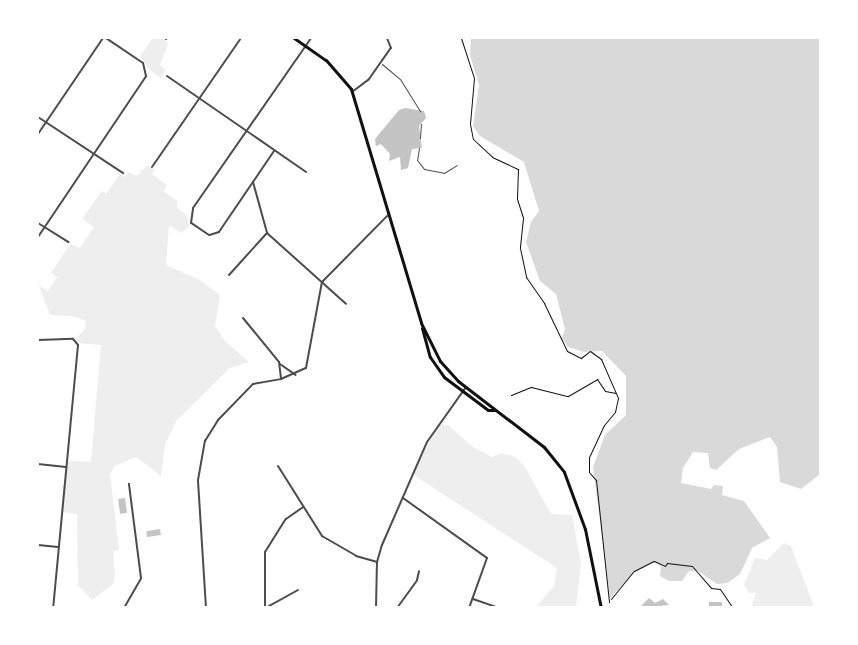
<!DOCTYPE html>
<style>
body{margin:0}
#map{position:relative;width:858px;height:645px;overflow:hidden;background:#fff;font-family:"Nunito Sans",sans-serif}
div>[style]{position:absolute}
.green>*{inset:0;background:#eee}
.water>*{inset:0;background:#d9d9d9}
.building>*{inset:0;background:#c4c4c4;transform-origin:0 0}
.path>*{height:1px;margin:-0.5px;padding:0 0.5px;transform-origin:0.5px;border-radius:0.5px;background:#111}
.service>*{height:1px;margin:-0.5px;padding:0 0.5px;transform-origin:0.5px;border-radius:0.5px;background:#4c4c4c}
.minor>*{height:2px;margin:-1px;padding:0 1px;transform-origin:1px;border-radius:1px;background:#4c4c4c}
.tertiary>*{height:2px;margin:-1px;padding:0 1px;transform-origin:1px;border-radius:1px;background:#4c4c4c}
.secondary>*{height:3px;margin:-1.5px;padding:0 1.5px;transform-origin:1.5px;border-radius:1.5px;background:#111}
span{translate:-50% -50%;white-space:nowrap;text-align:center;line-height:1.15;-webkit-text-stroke:5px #fff;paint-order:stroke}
.frame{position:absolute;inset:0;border:39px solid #fff;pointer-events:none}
</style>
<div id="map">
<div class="green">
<i style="clip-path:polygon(153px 38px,164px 38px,168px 44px,160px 65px,166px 70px,161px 78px,150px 70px,140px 56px)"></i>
<i style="clip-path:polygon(148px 165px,155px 170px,152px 174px,167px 185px,164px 191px,177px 201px,177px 208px,187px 215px,189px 226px,181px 233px,169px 225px,166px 265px,200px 280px,220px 295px,215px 326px,225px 341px,249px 362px,230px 368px,176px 421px,165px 445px,161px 476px,136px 457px,115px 466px,110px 474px,119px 550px,113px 551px,115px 574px,113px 584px,92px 600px,78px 585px,77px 514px,61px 512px,66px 461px,91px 462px,101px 345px,77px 343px,75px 340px,85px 329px,86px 321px,74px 316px,50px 315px,39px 286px,48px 291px,57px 277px,51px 273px,70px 244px,80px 248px,94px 227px,82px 219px,102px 191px,106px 194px,120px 174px,125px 177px,128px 172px,137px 176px)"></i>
<i style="clip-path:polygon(438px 425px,448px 425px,473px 447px,492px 457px,502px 453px,514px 456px,525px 467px,551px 514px,572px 515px,581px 563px,576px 607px,536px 607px,554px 586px,557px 568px,412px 474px)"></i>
<i style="clip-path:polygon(784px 543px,791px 546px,814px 607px,751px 607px,756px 593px,749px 593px,744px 585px,755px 558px,767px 560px)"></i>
</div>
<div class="water">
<i style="clip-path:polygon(471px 38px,820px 38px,820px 474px,801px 489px,780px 482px,777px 447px,770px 437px,739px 449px,716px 470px,710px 468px,708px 453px,693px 452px,683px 468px,681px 483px,711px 489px,714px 485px,723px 486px,722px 495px,744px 501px,770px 538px,752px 548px,740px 574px,727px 583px,717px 584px,698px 571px,689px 571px,682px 581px,669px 581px,660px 576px,661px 567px,656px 563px,651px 563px,635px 572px,610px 598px,593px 467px,605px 435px,626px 415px,626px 376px,602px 351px,584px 352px,568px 347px,562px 338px,565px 329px,556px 294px,540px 281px,526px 242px,531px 222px,539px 211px,524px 162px,480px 136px,473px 126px,479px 85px,470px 55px)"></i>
</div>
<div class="building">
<i style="clip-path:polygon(405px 108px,424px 111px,426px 118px,419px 126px,422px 148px,412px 149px,408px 168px,401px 170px,400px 157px,389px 161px,390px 154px,381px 144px,376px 146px,375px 139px,399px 110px)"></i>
<i style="left:125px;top:498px;width:15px;height:7px;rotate:82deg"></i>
<i style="left:160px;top:529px;width:6px;height:14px;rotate:81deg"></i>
<i style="clip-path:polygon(649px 598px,655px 603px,663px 599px,669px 605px,639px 608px)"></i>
<i style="left:709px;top:602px;width:13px;height:6px"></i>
</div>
<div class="path">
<i style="left:461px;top:38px;width:42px;rotate:72deg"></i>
<i style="left:474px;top:78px;width:46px;rotate:95deg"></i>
<i style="left:470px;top:124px;width:15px;rotate:79deg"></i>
<i style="left:473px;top:139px;width:26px;rotate:43deg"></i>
<i style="left:492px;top:157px;width:29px;rotate:25deg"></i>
<i style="left:518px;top:169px;width:30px;rotate:92deg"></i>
<i style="left:517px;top:199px;width:20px;rotate:72deg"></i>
<i style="left:523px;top:218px;width:30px;rotate:96deg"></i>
<i style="left:520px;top:248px;width:30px;rotate:78deg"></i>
<i style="left:526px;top:277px;width:32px;rotate:55deg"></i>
<i style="left:544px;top:303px;width:53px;rotate:64.4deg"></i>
<i style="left:567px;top:351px;width:16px;rotate:27deg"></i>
<i style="left:581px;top:358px;width:11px;rotate:-38deg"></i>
<i style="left:590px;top:351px;width:14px;rotate:36deg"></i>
<i style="left:601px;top:359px;width:43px;rotate:66.4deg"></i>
<i style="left:618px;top:398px;width:14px;rotate:102deg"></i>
<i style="left:615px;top:412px;width:17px;rotate:130deg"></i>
<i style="left:604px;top:425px;width:35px;rotate:115deg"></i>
<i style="left:589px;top:457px;width:15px;rotate:90deg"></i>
<i style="left:589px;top:472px;width:11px;rotate:49deg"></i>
<i style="left:596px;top:480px;width:123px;rotate:83.9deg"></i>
<i style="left:511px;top:395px;width:22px;rotate:-22deg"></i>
<i style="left:531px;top:387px;width:38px;rotate:14deg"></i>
<i style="left:568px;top:396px;width:34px;rotate:-30deg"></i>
<i style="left:597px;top:379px;width:14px;rotate:56deg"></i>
<i style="left:605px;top:391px;width:11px;rotate:10deg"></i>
<i style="left:611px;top:599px;width:36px;rotate:-51deg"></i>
<i style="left:634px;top:571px;width:22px;rotate:-27deg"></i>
<i style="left:654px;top:561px;width:12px;rotate:24deg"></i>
<i style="left:665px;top:566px;width:4px;rotate:-56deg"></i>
<i style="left:667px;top:563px;width:25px;rotate:7deg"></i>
<i style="left:692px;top:566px;width:29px;rotate:49deg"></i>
<i style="left:711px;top:588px;width:9px;rotate:6deg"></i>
<i style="left:720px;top:589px;width:23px;rotate:56deg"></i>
</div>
<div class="service">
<i style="left:382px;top:64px;width:23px;rotate:40deg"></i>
<i style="left:400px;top:79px;width:38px;rotate:58deg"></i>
<i style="left:420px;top:138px;width:14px;rotate:-86deg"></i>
<i style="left:419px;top:148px;width:12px;rotate:99deg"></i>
<i style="left:417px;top:160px;width:11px;rotate:52deg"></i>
<i style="left:424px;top:169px;width:20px;rotate:11deg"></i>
<i style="left:444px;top:173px;width:15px;rotate:-32deg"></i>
</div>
<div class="minor">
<i style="left:166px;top:39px;width:1px;rotate:-45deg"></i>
<i style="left:167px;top:76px;width:169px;rotate:34.6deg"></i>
<i style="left:352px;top:92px;width:21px;rotate:-37deg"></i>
<i style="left:369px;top:79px;width:38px;rotate:-55deg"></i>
<i style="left:391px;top:48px;width:11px;rotate:-112deg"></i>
<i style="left:38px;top:117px;width:102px;rotate:33.4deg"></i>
<i style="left:38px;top:134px;width:116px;rotate:-55.9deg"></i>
<i style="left:274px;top:151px;width:98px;rotate:124.2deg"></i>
<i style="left:219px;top:232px;width:10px;rotate:163deg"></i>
<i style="left:209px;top:235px;width:22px;rotate:-146deg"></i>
<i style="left:191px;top:223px;width:15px;rotate:-82deg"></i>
<i style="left:193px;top:208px;width:207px;rotate:-55.2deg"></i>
<i style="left:152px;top:167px;width:157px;rotate:-55.4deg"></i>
<i style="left:253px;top:182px;width:53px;rotate:74.6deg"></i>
<i style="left:267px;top:233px;width:106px;rotate:41.9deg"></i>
<i style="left:38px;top:223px;width:36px;rotate:32deg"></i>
<i style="left:229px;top:275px;width:57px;rotate:-47.9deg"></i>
<i style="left:243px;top:318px;width:57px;rotate:50.7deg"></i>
<i style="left:279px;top:362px;width:17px;rotate:83deg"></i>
<i style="left:38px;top:340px;width:35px;rotate:-2deg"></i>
<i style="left:73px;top:339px;width:8px;rotate:50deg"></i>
<i style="left:78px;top:345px;width:264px;rotate:95.4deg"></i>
<i style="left:38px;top:464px;width:28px;rotate:6deg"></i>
<i style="left:278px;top:466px;width:83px;rotate:57.8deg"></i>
<i style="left:322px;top:536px;width:39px;rotate:30deg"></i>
<i style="left:356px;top:556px;width:22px;rotate:16deg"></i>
<i style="left:403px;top:498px;width:103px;rotate:35.5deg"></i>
<i style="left:487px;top:558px;width:53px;rotate:109.8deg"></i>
<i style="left:38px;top:545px;width:20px;rotate:6deg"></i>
<i style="left:298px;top:590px;width:38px;rotate:151deg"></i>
<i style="left:265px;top:608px;width:56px;rotate:-90deg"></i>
<i style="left:265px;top:552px;width:39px;rotate:-58deg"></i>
<i style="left:286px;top:519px;width:21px;rotate:-35deg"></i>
<i style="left:473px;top:599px;width:28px;rotate:19deg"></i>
<i style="left:124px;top:608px;width:34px;rotate:-60deg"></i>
<i style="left:141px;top:578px;width:95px;rotate:-97.3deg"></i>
<i style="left:397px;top:608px;width:34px;rotate:-54deg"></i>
<i style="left:417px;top:580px;width:9px;rotate:-77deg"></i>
</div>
<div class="tertiary">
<i style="left:38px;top:237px;width:194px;rotate:-56.1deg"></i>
<i style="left:146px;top:76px;width:13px;rotate:-103deg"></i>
<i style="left:143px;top:63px;width:45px;rotate:-146deg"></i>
<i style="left:280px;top:364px;width:19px;rotate:35deg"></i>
<i style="left:206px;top:608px;width:128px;rotate:-93.6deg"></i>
<i style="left:198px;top:480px;width:40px;rotate:-80deg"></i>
<i style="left:205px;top:441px;width:25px;rotate:-58deg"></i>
<i style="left:218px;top:420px;width:50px;rotate:-45.8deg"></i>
<i style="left:253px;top:384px;width:28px;rotate:-10deg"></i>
<i style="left:281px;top:379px;width:27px;rotate:-24deg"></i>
<i style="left:306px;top:368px;width:87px;rotate:-79.5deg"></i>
<i style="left:322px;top:282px;width:95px;rotate:-45.4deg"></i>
<i style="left:376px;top:608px;width:46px;rotate:-88.8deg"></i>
<i style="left:377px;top:562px;width:18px;rotate:-74deg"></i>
<i style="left:382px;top:545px;width:112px;rotate:-66.4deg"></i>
<i style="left:427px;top:442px;width:67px;rotate:-54.7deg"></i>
</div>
<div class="secondary">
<i style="left:294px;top:38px;width:39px;rotate:35deg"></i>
<i style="left:326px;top:60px;width:38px;rotate:49deg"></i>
<i style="left:351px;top:89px;width:244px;rotate:73.3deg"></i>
<i style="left:421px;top:323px;width:42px;rotate:63.4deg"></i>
<i style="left:440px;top:361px;width:27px;rotate:48deg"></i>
<i style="left:458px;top:381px;width:108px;rotate:37.5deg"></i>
<i style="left:544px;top:447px;width:32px;rotate:51deg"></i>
<i style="left:564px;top:472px;width:61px;rotate:69.8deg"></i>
<i style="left:585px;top:529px;width:81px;rotate:78.6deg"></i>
<i style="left:422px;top:328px;width:30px;rotate:75deg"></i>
<i style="left:430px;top:357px;width:24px;rotate:55deg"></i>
<i style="left:444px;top:377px;width:55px;rotate:36.9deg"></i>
<i style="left:488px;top:410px;width:6px"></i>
</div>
<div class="frame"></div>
</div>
